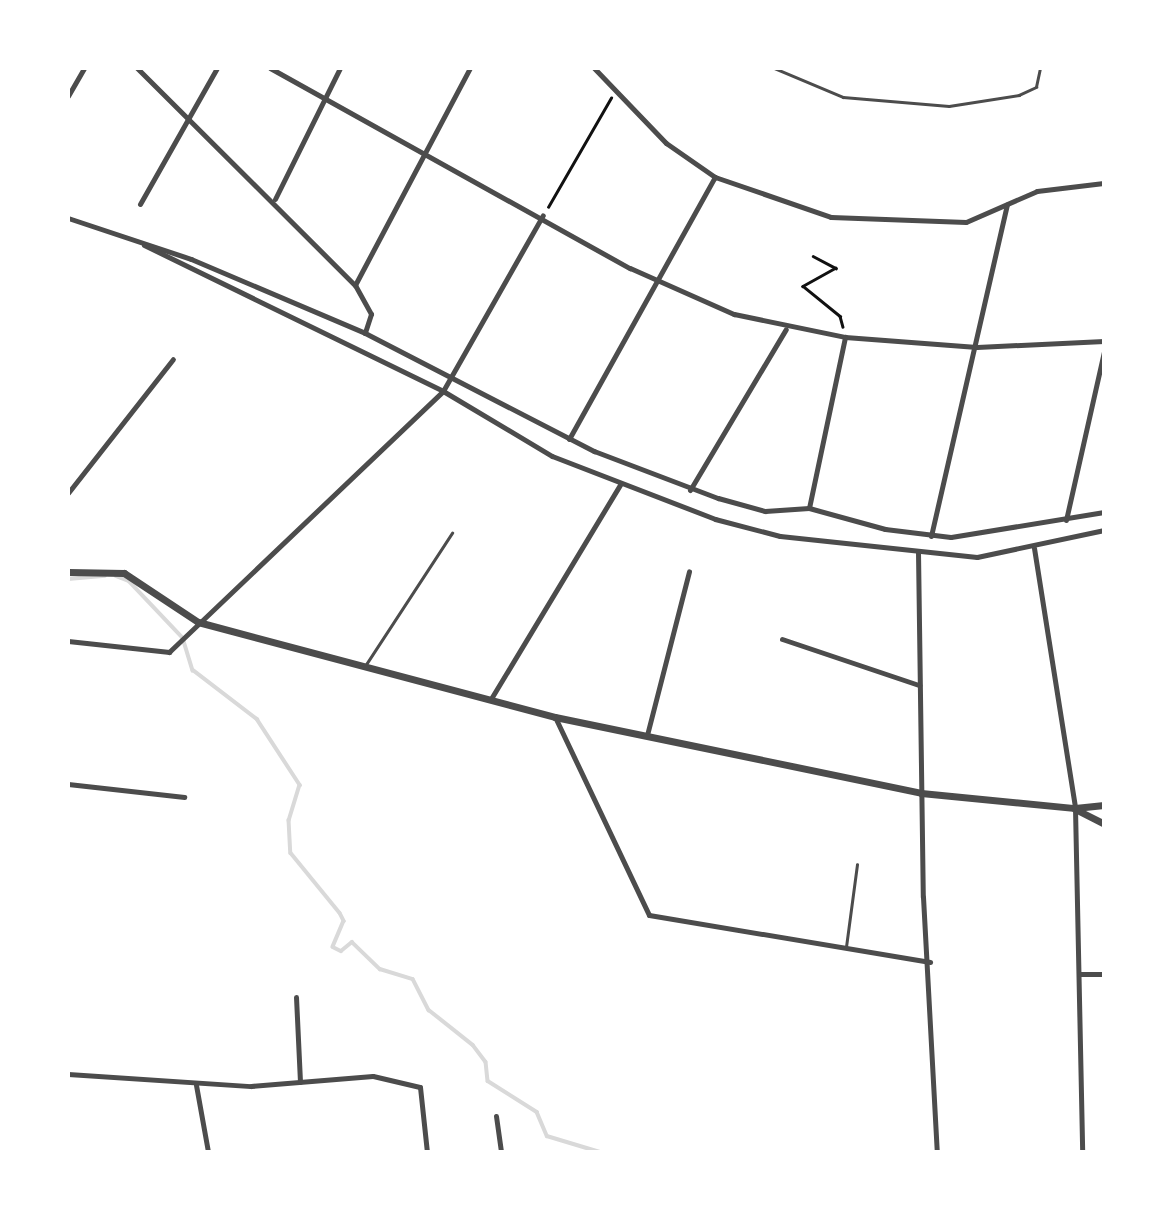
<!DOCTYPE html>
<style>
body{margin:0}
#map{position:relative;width:1172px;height:1220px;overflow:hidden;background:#fff;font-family:Commissioner,sans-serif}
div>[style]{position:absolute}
.stream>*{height:3.5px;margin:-1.75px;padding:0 1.75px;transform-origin:1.75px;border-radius:1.75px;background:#d9d9d9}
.path>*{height:2.5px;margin:-1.25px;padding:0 1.25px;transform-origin:1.25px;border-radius:1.25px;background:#111}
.service>*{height:2.5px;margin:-1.25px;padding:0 1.25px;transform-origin:1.25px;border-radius:1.25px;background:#4c4c4c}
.minor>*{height:5px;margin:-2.5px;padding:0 2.5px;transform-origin:2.5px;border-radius:2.5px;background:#4c4c4c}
.tertiary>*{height:7px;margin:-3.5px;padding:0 3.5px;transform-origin:3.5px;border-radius:3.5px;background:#4c4c4c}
span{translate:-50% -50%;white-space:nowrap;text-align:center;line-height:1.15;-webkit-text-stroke:7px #fff;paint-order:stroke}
.frame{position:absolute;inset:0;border:70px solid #fff;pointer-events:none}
</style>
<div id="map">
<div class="stream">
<i style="left:116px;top:576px;width:14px;rotate:21deg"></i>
<i style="left:129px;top:581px;width:79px;rotate:46.5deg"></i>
<i style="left:183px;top:638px;width:34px;rotate:73deg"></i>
<i style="left:193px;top:670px;width:81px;rotate:37.4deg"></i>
<i style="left:257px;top:719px;width:79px;rotate:56.9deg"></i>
<i style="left:300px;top:785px;width:37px;rotate:107deg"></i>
<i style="left:289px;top:820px;width:33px;rotate:87deg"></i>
<i style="left:291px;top:853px;width:77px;rotate:50.8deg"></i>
<i style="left:340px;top:913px;width:9px;rotate:63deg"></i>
<i style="left:344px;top:921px;width:28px;rotate:113deg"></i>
<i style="left:333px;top:947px;width:9px;rotate:27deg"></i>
<i style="left:341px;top:951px;width:14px;rotate:-39deg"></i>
<i style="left:352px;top:942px;width:39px;rotate:44deg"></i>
<i style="left:380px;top:969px;width:34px;rotate:17deg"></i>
<i style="left:413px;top:979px;width:35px;rotate:63deg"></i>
<i style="left:429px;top:1010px;width:56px;rotate:38.5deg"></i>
<i style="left:473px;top:1045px;width:21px;rotate:53deg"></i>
<i style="left:486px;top:1062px;width:19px;rotate:84deg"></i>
<i style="left:488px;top:1081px;width:58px;rotate:32.3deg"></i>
<i style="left:537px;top:1112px;width:26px;rotate:67deg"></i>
<i style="left:547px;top:1136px;width:55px;rotate:16.8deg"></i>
<i style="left:68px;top:579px;width:37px;rotate:-5deg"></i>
</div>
<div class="path">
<i style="left:548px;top:207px;width:126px;rotate:-60deg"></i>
<i style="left:813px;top:256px;width:26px;rotate:28deg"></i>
<i style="left:836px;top:268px;width:38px;rotate:151deg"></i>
<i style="left:803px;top:286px;width:48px;rotate:39deg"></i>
<i style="left:840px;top:316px;width:11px;rotate:75deg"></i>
</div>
<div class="service">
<i style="left:774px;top:68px;width:75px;rotate:22.8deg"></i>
<i style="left:843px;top:97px;width:106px;rotate:4.9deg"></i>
<i style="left:949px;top:106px;width:71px;rotate:-8.9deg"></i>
<i style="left:1019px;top:95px;width:19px;rotate:-25deg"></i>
<i style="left:1036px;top:87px;width:19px;rotate:-78deg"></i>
<i style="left:365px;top:666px;width:159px;rotate:-56.8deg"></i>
<i style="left:846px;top:947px;width:83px;rotate:-82.4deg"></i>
</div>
<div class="minor">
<i style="left:137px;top:68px;width:308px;rotate:44.9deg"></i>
<i style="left:355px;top:285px;width:33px;rotate:61deg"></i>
<i style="left:371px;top:314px;width:20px;rotate:108deg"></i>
<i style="left:270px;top:68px;width:412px;rotate:29.1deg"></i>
<i style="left:630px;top:268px;width:114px;rotate:23.9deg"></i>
<i style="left:734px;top:314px;width:113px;rotate:11.7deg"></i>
<i style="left:845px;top:337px;width:132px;rotate:4.3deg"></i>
<i style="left:977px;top:347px;width:127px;rotate:-2.7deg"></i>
<i style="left:594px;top:68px;width:104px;rotate:46.2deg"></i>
<i style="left:666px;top:143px;width:60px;rotate:34.8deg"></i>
<i style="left:715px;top:177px;width:123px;rotate:19deg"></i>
<i style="left:831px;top:217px;width:135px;rotate:2.1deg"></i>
<i style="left:966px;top:222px;width:77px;rotate:-23.6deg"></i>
<i style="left:1037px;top:191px;width:67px;rotate:-6.8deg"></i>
<i style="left:68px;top:96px;width:32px;rotate:-60deg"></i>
<i style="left:275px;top:199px;width:146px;rotate:-63.6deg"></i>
<i style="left:140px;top:204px;width:156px;rotate:-60.5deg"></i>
<i style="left:68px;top:218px;width:130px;rotate:18.4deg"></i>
<i style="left:191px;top:259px;width:189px;rotate:23deg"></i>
<i style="left:365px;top:333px;width:258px;rotate:27.3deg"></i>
<i style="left:594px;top:451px;width:133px;rotate:20.8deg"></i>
<i style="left:718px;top:498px;width:49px;rotate:15.5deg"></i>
<i style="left:765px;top:511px;width:44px;rotate:-3.9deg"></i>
<i style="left:809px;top:508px;width:79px;rotate:15.4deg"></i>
<i style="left:885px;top:529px;width:66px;rotate:6.9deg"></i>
<i style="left:951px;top:537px;width:155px;rotate:-9.3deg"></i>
<i style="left:144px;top:245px;width:333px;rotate:26deg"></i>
<i style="left:443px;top:391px;width:127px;rotate:30.8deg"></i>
<i style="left:552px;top:456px;width:175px;rotate:21.1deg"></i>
<i style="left:715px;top:519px;width:67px;rotate:14.7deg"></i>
<i style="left:780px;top:536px;width:198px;rotate:6.1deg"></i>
<i style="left:977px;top:557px;width:130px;rotate:-12deg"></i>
<i style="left:355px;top:285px;width:246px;rotate:-62.1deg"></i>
<i style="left:569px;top:439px;width:300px;rotate:-60.9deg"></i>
<i style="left:690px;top:490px;width:187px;rotate:-59.2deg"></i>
<i style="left:68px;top:493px;width:170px;rotate:-51.9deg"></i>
<i style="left:809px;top:508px;width:175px;rotate:-78.1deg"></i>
<i style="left:1066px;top:520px;width:172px;rotate:-77.3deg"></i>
<i style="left:931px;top:536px;width:340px;rotate:-77.1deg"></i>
<i style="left:1034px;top:548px;width:263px;rotate:81deg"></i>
<i style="left:1075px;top:808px;width:344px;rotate:88.8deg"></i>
<i style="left:918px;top:552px;width:345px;rotate:89.2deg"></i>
<i style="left:923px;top:897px;width:255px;rotate:86.9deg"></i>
<i style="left:782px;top:639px;width:145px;rotate:18.6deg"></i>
<i style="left:68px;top:641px;width:102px;rotate:6.2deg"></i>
<i style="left:169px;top:652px;width:378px;rotate:-43.6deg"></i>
<i style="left:443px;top:391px;width:202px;rotate:-60.4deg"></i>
<i style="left:492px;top:697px;width:248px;rotate:-58.9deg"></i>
<i style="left:555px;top:717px;width:219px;rotate:64.6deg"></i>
<i style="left:649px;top:915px;width:285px;rotate:9.5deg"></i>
<i style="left:647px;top:735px;width:169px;rotate:-75.6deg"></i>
<i style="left:68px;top:784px;width:117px;rotate:6.4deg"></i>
<i style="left:1079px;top:974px;width:25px"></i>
<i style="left:296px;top:997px;width:85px;rotate:87.3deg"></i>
<i style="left:68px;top:1074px;width:183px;rotate:3.8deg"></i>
<i style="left:251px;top:1086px;width:122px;rotate:-4.7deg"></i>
<i style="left:373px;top:1076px;width:48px;rotate:13.2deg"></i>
<i style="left:420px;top:1087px;width:65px;rotate:83.9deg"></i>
<i style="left:196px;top:1085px;width:68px;rotate:79.8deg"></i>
<i style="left:496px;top:1116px;width:36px;rotate:82deg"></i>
</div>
<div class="tertiary">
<i style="left:68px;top:572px;width:56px;rotate:1deg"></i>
<i style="left:124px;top:573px;width:89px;rotate:33.5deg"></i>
<i style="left:198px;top:622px;width:369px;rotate:14.9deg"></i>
<i style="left:555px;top:717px;width:374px;rotate:11.7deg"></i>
<i style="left:921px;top:793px;width:155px;rotate:5.6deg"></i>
<i style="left:1075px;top:808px;width:29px;rotate:-6deg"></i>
<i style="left:1075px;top:809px;width:33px;rotate:27deg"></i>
</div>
<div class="frame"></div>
</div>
